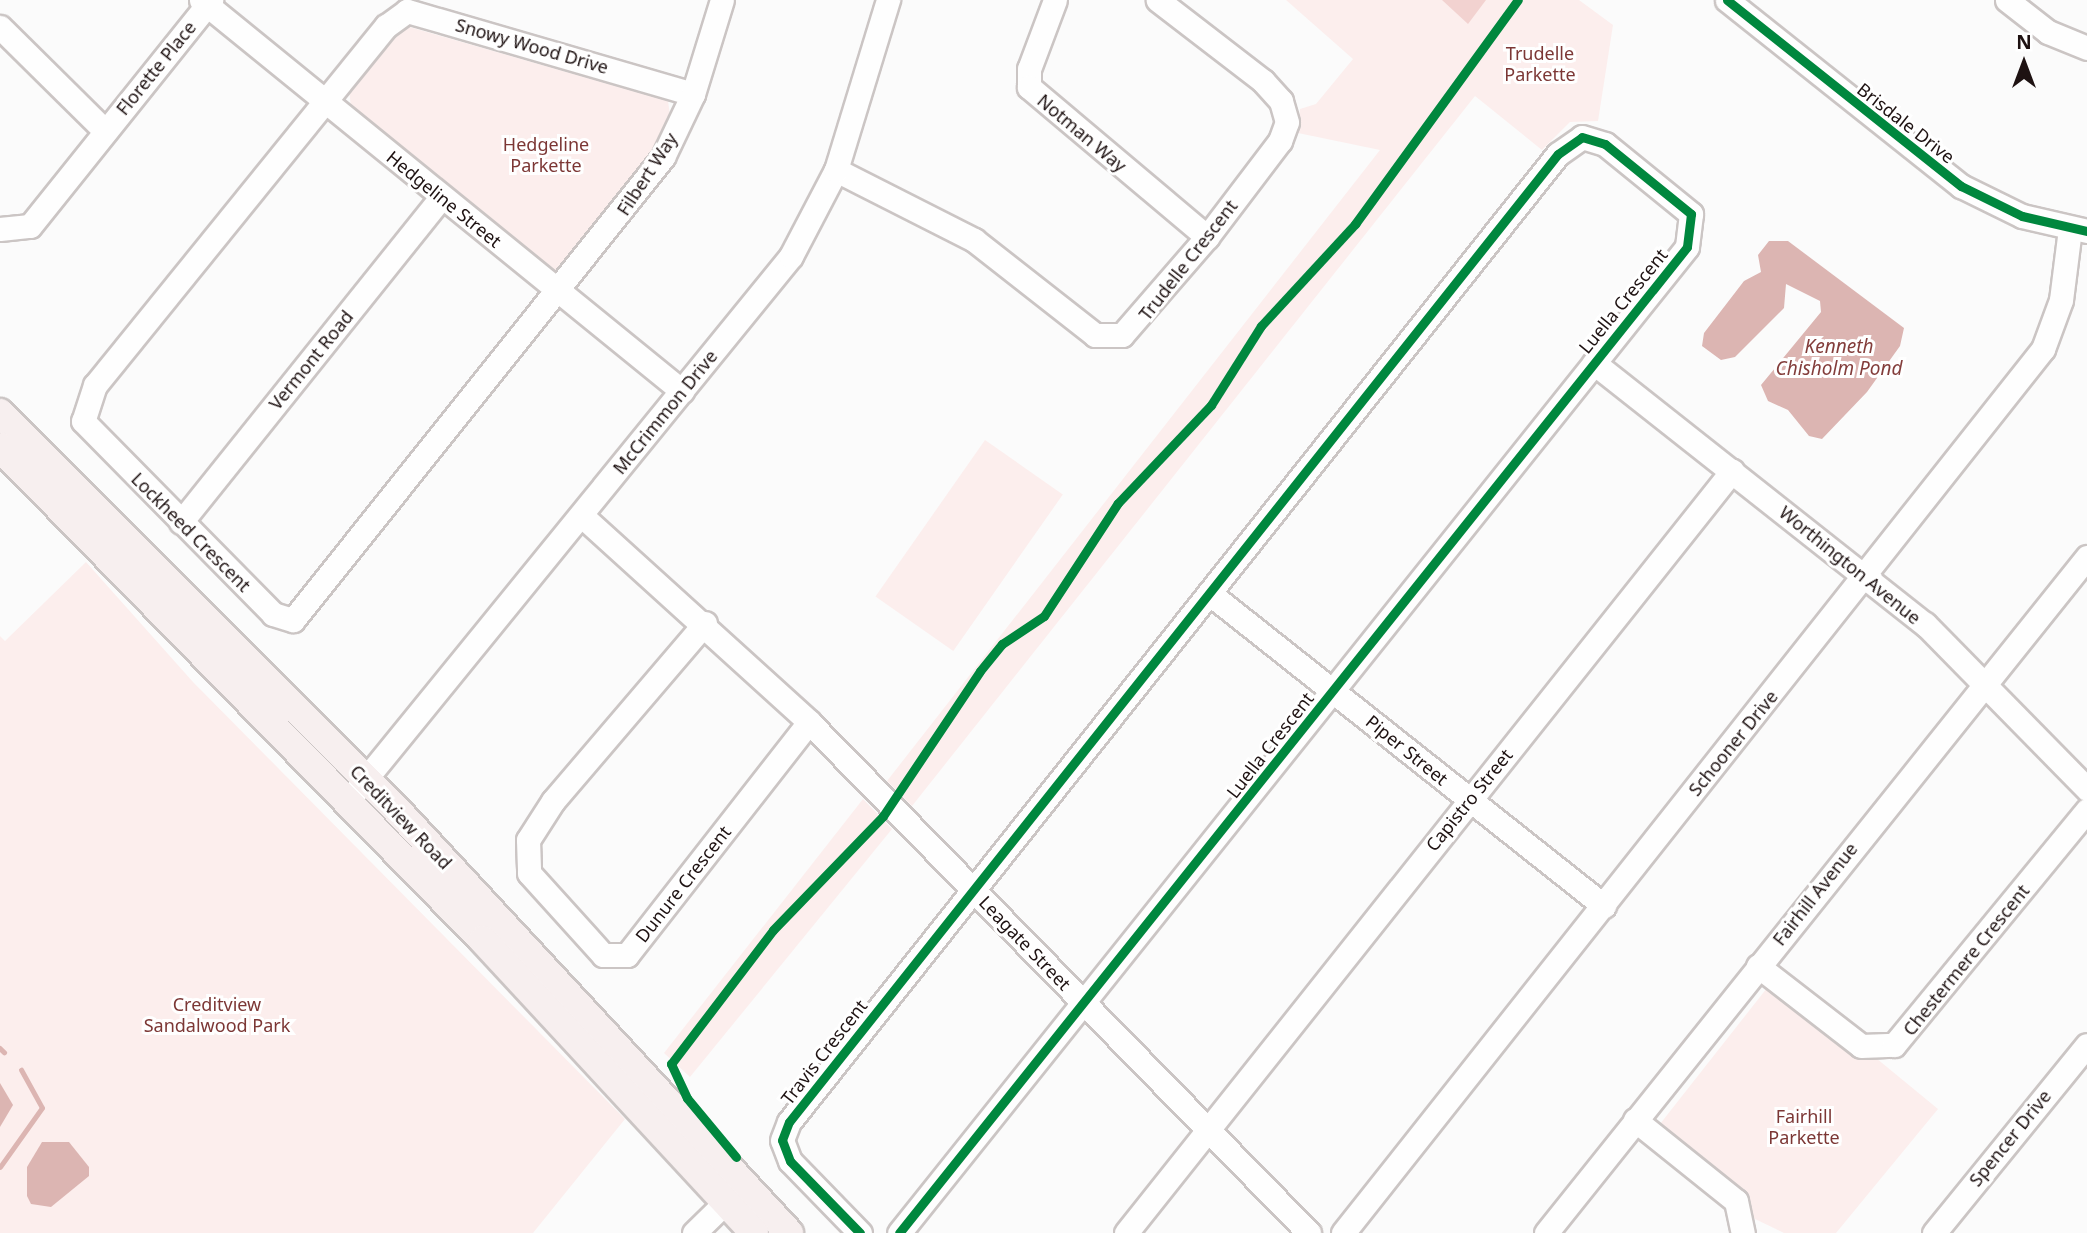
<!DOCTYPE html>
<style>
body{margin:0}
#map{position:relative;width:2087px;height:1233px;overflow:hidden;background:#fbfbfb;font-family:"Noto Sans",sans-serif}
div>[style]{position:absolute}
.green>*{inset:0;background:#fceeed;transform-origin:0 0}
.forest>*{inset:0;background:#f2d2d0}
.water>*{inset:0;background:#dcb5b2}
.stream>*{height:4.5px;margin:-2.25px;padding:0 2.25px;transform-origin:2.25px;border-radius:2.25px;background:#dcb5b2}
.roads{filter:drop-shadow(2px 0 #cbc5c4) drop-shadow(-2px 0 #cbc5c4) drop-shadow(0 2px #cbc5c4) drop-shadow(0 -2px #cbc5c4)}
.minor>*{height:23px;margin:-11.5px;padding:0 11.5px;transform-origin:11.5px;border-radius:11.5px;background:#fefefe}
.major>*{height:28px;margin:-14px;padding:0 14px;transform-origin:14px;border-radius:14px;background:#f7efef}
.cycleway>*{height:9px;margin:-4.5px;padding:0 4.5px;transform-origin:4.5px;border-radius:4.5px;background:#00873e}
span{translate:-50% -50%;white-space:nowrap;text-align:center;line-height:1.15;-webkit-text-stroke:6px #fff;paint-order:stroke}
.street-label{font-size:18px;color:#1e1212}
.park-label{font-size:18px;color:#7c3735}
.water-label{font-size:19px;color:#833d3b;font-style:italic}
.north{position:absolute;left:1989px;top:28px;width:70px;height:70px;-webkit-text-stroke:5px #fff;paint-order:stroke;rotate:0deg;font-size:19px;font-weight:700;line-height:28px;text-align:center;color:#1e1212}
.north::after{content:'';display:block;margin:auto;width:24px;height:32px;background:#1e1212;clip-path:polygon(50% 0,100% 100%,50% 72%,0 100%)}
</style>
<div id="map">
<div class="green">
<i style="clip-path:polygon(1286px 0,1579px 0,1613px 25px,1598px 121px,1570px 122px,1542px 150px,1475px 96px,912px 806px,887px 781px,1380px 150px,1298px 133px,1300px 109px,1316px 104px,1353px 59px)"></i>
<i style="clip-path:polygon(406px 26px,668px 101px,671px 122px,643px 176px,570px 266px,551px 272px,351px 108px,349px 89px)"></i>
<i style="left:985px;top:440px;width:95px;height:191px;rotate:35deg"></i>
<i style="clip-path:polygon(86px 562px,193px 682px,625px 1119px,533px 1233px,0 1233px,0 636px,5px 641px)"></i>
<i style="clip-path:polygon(863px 799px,892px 829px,690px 1077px,664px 1053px)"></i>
<i style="clip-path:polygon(1767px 988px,1858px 1054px,1876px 1058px,1938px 1109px,1836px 1233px,1784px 1233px,1753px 1218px,1747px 1201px,1660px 1124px)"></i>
</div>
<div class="forest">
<i style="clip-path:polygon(1442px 0,1486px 0,1468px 24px)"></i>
</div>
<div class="water">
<i style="clip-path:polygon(1769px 241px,1788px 241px,1904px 328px,1900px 346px,1867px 392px,1822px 439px,1809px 436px,1788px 410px,1768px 401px,1761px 385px,1821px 312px,1820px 301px,1786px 284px,1784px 308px,1735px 357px,1721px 360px,1702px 346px,1704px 333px,1744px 281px,1761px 272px,1758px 255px)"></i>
<i style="clip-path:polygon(0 1083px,13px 1105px,0 1127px)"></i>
<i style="clip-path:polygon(42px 1142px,69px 1142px,89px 1167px,89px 1176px,51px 1207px,31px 1204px,27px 1196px,27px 1167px)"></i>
</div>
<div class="stream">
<i style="left:0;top:1048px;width:6px;rotate:45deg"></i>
<i style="left:0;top:1167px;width:72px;rotate:-54.6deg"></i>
<i style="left:42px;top:1108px;width:43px;rotate:-118.9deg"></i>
</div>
<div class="roads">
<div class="minor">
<i style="left:201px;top:0;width:620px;rotate:39.11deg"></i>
<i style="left:1055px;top:0;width:74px;rotate:110.6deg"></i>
<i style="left:1029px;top:69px;width:18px;rotate:90deg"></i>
<i style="left:1029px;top:87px;width:233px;rotate:40.1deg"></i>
<i style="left:1727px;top:0;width:299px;rotate:38.5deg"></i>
<i style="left:1961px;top:186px;width:68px;rotate:26.2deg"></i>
<i style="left:2022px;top:216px;width:67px;rotate:13deg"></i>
<i style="left:2007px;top:0;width:52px;rotate:38deg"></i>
<i style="left:2048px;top:32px;width:42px;rotate:22.3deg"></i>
<i style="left:0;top:27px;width:148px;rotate:44.7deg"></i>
<i style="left:693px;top:94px;width:298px;rotate:-163.8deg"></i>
<i style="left:407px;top:11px;width:26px;rotate:144deg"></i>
<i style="left:386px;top:26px;width:462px;rotate:129deg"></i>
<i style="left:95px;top:385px;width:38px;rotate:108deg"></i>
<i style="left:83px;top:421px;width:271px;rotate:45.4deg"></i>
<i style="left:273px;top:614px;width:21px;rotate:17deg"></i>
<i style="left:293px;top:620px;width:593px;rotate:-51.37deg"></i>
<i style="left:663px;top:157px;width:70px;rotate:-64.5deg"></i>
<i style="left:693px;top:94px;width:98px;rotate:-72.9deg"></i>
<i style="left:836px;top:170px;width:155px;rotate:26.9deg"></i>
<i style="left:974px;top:240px;width:154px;rotate:38.1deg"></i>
<i style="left:1095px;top:335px;width:27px"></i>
<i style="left:1122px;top:335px;width:130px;rotate:-49.1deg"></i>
<i style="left:1207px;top:237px;width:121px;rotate:-52.8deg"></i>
<i style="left:1280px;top:141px;width:20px;rotate:-70deg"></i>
<i style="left:1287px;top:122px;width:22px;rotate:-106deg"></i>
<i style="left:1281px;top:101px;width:27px;rotate:-132deg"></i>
<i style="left:1263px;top:81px;width:133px;rotate:-142.4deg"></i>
<i style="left:0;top:229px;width:30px;rotate:-6deg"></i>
<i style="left:30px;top:226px;width:290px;rotate:-51.3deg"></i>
<i style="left:1594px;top:363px;width:422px;rotate:38.3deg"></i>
<i style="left:1925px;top:624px;width:231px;rotate:45.5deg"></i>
<i style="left:581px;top:515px;width:308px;rotate:42.2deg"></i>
<i style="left:809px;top:722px;width:715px;rotate:45.62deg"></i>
<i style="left:181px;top:522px;width:416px;rotate:-51.3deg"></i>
<i style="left:1209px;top:593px;width:504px;rotate:38.39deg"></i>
<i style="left:705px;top:623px;width:234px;rotate:130.5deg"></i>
<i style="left:553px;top:801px;width:46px;rotate:122.7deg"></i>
<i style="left:528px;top:840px;width:33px;rotate:88deg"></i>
<i style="left:529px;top:873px;width:110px;rotate:47.9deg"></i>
<i style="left:603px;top:955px;width:24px"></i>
<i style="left:627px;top:955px;width:296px;rotate:-52deg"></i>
<i style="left:355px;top:792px;width:691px;rotate:-50.87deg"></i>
<i style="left:791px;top:256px;width:97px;rotate:-62.4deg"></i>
<i style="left:836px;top:170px;width:178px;rotate:-73deg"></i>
<i style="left:1758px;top:966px;width:130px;rotate:37.8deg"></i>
<i style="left:1861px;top:1046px;width:33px;rotate:-2deg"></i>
<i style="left:1894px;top:1045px;width:304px;rotate:-50.6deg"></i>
<i style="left:1635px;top:1120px;width:129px;rotate:38.7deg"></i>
<i style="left:1736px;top:1201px;width:33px;rotate:78deg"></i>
<i style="left:694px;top:1233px;width:60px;rotate:-44.3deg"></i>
<i style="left:860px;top:1233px;width:100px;rotate:-134.2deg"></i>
<i style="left:790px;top:1161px;width:22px;rotate:-111deg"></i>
<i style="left:782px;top:1140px;width:19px;rotate:-69deg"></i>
<i style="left:789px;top:1122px;width:1236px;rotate:-51.54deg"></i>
<i style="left:1558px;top:154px;width:29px;rotate:-35deg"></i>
<i style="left:1582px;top:137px;width:24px;rotate:17deg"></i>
<i style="left:1605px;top:144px;width:111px;rotate:39.1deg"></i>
<i style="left:1691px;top:214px;width:33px;rotate:97deg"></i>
<i style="left:1687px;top:247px;width:1262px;rotate:128.63deg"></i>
<i style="left:1126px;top:1233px;width:974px;rotate:-51.51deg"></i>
<i style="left:1343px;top:1233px;width:1128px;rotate:-51.63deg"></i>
<i style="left:2043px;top:349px;width:52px;rotate:-69.8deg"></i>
<i style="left:2061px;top:300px;width:72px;rotate:-82.8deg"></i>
<i style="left:1546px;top:1233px;width:866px;rotate:-51.33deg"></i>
<i style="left:1934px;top:1233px;width:242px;rotate:-50.9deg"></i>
</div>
<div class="major">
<i style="left:0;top:413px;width:557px;rotate:45deg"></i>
<i style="left:394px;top:807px;width:581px;rotate:47.16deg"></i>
<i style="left:0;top:447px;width:690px;rotate:45.59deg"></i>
<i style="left:483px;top:940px;width:399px;rotate:47.2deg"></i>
</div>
</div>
<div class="cycleway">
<i style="left:1727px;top:0;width:299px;rotate:38.5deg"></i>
<i style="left:1961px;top:186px;width:68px;rotate:26.2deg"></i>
<i style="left:2022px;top:216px;width:67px;rotate:13deg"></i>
<i style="left:736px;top:1157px;width:77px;rotate:-129.7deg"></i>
<i style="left:687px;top:1098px;width:38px;rotate:-115deg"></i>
<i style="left:671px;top:1064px;width:168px;rotate:-52.7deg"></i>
<i style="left:773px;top:930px;width:158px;rotate:-46deg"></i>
<i style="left:883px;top:816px;width:174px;rotate:-56.2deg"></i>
<i style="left:980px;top:671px;width:35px;rotate:-51deg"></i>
<i style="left:1002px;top:644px;width:50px;rotate:-33.7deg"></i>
<i style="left:1044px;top:616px;width:135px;rotate:-56.8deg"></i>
<i style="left:1118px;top:503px;width:135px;rotate:-46.5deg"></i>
<i style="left:1211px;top:405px;width:93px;rotate:-57.7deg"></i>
<i style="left:1261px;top:326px;width:139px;rotate:-47.3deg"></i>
<i style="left:1355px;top:224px;width:277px;rotate:-54deg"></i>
<i style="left:860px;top:1233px;width:100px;rotate:-134.2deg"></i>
<i style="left:790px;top:1161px;width:22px;rotate:-111deg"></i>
<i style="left:782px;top:1140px;width:19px;rotate:-69deg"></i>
<i style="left:789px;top:1122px;width:1236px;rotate:-51.54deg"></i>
<i style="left:1558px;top:154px;width:29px;rotate:-35deg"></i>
<i style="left:1582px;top:137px;width:24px;rotate:17deg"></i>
<i style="left:1605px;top:144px;width:111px;rotate:39.1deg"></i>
<i style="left:1691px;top:214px;width:33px;rotate:97deg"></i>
<i style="left:1687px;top:247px;width:1262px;rotate:128.63deg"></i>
</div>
<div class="street-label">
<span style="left:532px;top:46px;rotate:16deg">Snowy Wood Drive</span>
<span style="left:156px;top:68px;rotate:-51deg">Florette Place</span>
<span style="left:1906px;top:123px;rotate:38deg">Brisdale Drive</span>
<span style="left:1082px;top:133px;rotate:40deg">Notman Way</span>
<span style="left:647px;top:174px;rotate:-57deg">Filbert Way</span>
<span style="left:444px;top:199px;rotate:39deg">Hedgeline Street</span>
<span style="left:1188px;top:260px;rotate:-52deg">Trudelle Crescent</span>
<span style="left:1623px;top:301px;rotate:-51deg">Luella Crescent</span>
<span style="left:311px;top:360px;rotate:-51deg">Vermont Road</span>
<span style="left:665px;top:412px;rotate:-51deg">McCrimmon Drive</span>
<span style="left:191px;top:532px;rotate:45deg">Lockheed Crescent</span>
<span style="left:1850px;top:565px;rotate:39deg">Worthington Avenue</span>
<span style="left:1733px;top:743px;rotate:-51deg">Schooner Drive</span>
<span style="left:1270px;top:745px;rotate:-52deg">Luella Crescent</span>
<span style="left:1407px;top:750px;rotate:39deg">Piper Street</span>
<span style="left:1469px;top:800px;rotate:-51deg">Capistro Street</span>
<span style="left:401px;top:817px;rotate:46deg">Creditview Road</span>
<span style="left:683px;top:884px;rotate:-52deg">Dunure Crescent</span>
<span style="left:1815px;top:894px;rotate:-52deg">Fairhill Avenue</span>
<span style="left:1025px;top:943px;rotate:46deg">Leagate Street</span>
<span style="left:1966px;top:960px;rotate:-51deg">Chestermere Crescent</span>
<span style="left:824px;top:1052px;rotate:-52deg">Travis Crescent</span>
<span style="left:2010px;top:1138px;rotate:-51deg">Spencer Drive</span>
</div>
<div class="park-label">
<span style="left:1540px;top:64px">Trudelle<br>Parkette</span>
<span style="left:546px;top:155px">Hedgeline<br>Parkette</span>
<span style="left:217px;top:1015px">Creditview<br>Sandalwood Park</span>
<span style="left:1804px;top:1127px">Fairhill<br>Parkette</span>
</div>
<div class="water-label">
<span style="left:1839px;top:358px">Kenneth<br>Chisholm Pond</span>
</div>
<div class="north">N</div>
</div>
